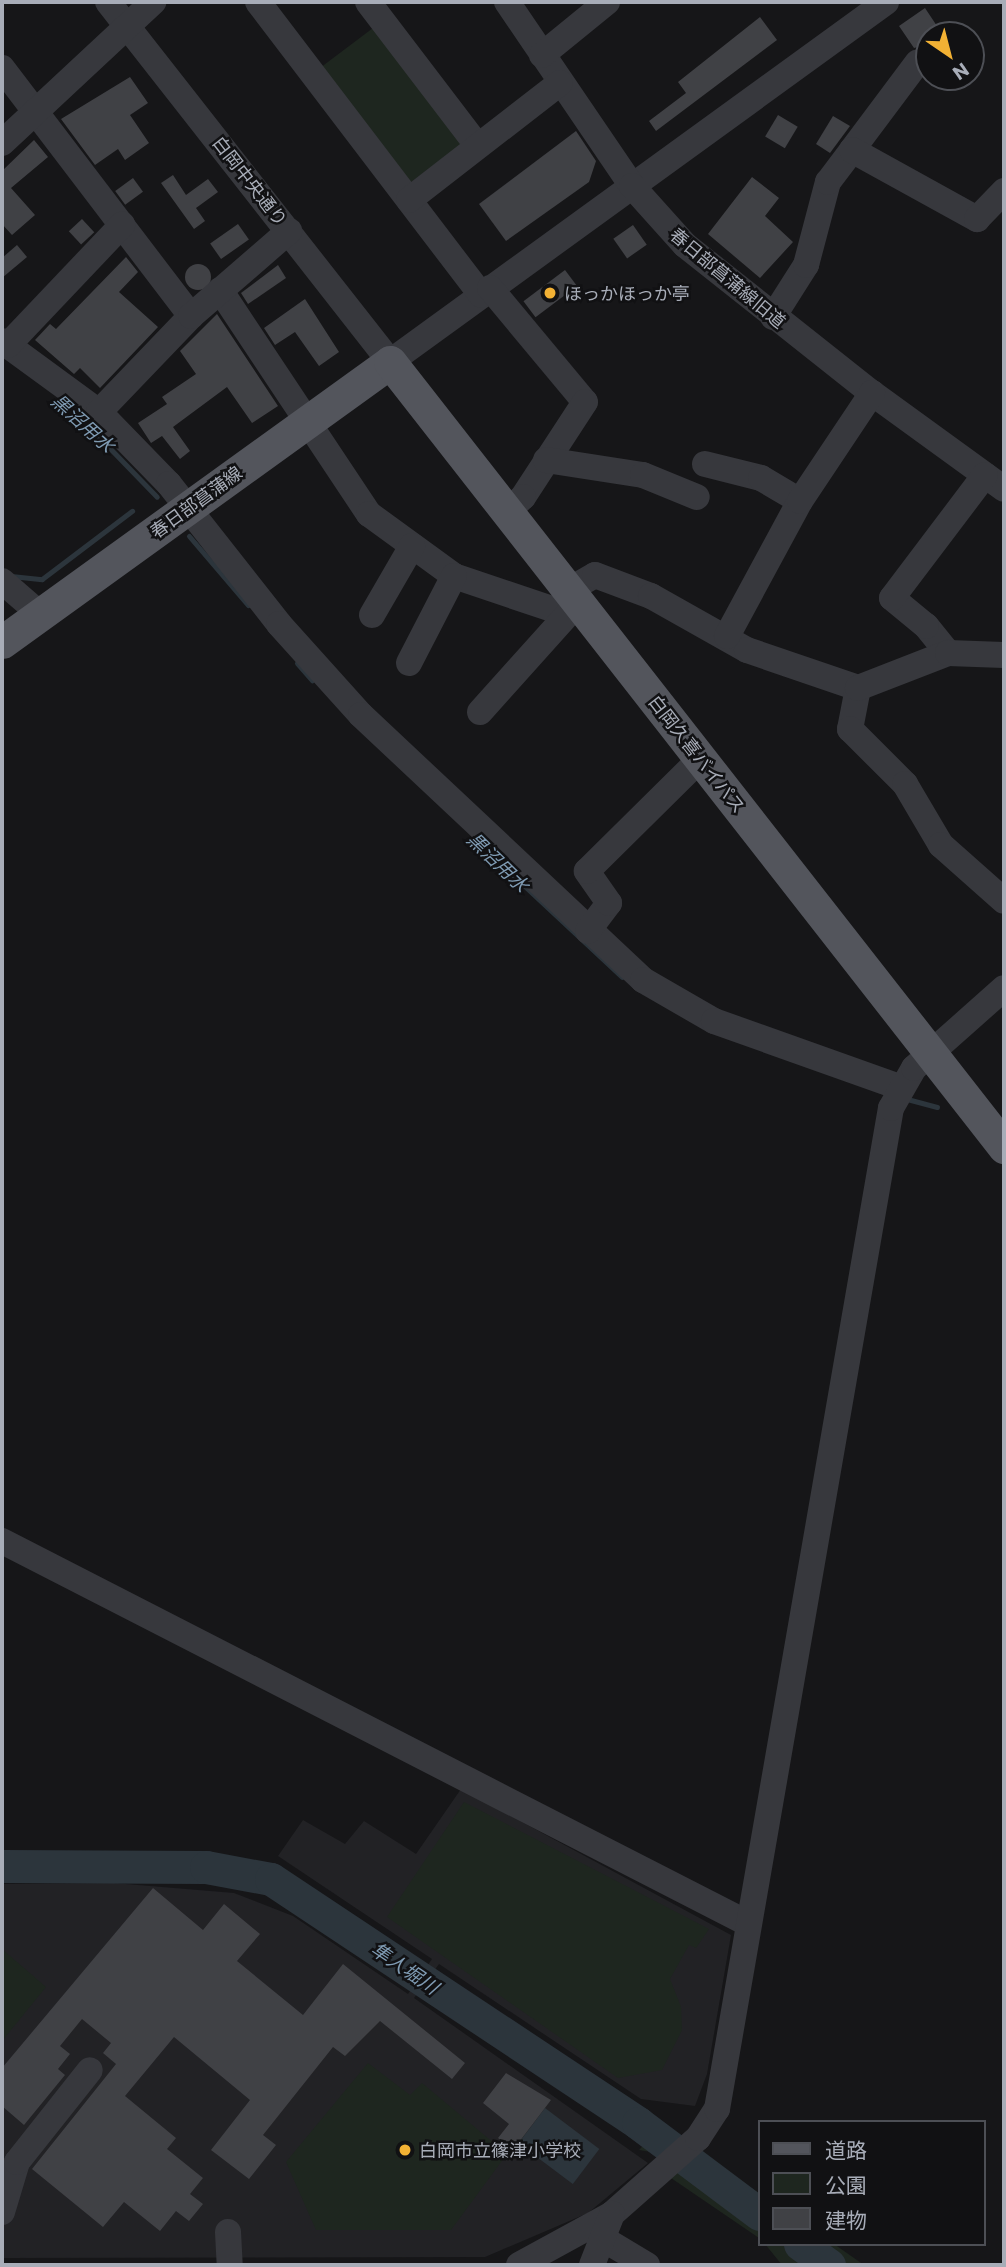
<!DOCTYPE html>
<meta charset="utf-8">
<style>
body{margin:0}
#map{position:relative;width:1006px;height:2267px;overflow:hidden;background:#161618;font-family:Commissioner,"Noto Sans JP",sans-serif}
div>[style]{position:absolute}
.built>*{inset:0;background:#222225}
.green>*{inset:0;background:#1e261f;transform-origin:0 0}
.water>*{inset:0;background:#2c353c;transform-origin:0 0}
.stream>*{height:5px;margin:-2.5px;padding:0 2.5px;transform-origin:2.5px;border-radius:2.5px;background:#2c353c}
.river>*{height:33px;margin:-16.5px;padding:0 16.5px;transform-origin:16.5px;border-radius:16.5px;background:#2c353c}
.building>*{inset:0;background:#404145;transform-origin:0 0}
.round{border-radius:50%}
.minor>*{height:26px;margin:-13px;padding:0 13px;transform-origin:13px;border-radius:13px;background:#37383d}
.major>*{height:33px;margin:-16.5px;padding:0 16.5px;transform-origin:16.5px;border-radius:16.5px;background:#53555c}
.dots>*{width:19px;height:19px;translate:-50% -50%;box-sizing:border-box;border:4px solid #111113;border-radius:50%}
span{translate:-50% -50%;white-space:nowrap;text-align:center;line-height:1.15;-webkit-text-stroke:5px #111113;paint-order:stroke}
.street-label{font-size:18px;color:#a8adb8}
.poi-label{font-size:18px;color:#a8adb8}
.left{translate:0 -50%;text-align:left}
.water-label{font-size:19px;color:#7f9bb3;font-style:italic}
.frame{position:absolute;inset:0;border:4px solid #a8adb8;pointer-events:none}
.legend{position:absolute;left:758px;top:2120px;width:228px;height:126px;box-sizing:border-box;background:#111113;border:2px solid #4d4f55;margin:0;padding:9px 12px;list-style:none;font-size:21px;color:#a8adb8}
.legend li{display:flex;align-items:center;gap:14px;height:35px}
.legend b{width:35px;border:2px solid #4d4f55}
.north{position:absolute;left:915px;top:21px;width:70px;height:70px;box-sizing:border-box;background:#111113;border:2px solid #4d4f55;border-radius:50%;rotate:145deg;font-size:19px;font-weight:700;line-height:28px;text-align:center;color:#a8adb8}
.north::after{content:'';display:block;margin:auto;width:24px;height:32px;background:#f2b134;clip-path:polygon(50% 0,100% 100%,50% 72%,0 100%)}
</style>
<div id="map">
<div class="built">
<i style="clip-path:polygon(461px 1789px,731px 1935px,707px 2074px,695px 2106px,641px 2099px,439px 1964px,414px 1998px,648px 2163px,588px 2213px,485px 2257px,2px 2258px,2px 1884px,114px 1883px,234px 1893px,293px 1916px,408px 1994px,432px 1959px,278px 1856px,303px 1820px,345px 1844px,364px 1821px,416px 1854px)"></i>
</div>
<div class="green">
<i style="left:377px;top:25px;width:146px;height:76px;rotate:53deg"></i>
<i style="clip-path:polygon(464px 1802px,709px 1929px,696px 1948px,689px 1945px,670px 1979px,681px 2007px,682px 2030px,662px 2070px,618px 2078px,387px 1917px)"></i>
<i style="clip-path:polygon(2px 1949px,46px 1987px,2px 2041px)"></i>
<i style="clip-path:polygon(368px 2063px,410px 2095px,422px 2083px,507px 2154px,451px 2230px,316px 2230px,286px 2162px)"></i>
<i style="clip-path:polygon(660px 2128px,759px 2193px,759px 2238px,671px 2178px,674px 2171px,657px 2153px,639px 2150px)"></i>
<i style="clip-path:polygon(765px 2244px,834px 2244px,864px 2265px,782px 2265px)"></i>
</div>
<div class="water">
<i style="left:545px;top:2108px;width:68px;height:44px;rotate:37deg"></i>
</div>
<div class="stream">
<i style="left:67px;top:404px;width:129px;rotate:45.9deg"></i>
<i style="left:189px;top:536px;width:91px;rotate:49.5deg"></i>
<i style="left:11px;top:576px;width:31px;rotate:6deg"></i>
<i style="left:42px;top:579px;width:113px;rotate:-37.1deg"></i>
<i style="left:297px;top:663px;width:23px;rotate:49deg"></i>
<i style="left:502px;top:865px;width:164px;rotate:43deg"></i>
<i style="left:907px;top:1099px;width:31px;rotate:15deg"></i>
</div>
<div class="river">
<i style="left:2px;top:1866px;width:204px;rotate:0.3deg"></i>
<i style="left:206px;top:1867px;width:66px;rotate:10.5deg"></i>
<i style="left:271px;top:1879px;width:441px;rotate:33.6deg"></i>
<i style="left:638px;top:2123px;width:151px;rotate:36.9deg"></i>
<i style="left:800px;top:2244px;width:36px;rotate:36deg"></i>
</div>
<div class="building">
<i style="clip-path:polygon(925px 8px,943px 35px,929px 35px,929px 44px,914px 48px,899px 26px)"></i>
<i style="clip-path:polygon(760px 17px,777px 40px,656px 131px,649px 121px,686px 93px,678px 82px)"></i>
<i style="clip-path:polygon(130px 77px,148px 103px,130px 115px,149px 143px,125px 160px,118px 149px,95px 165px,61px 119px)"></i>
<i style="left:778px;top:115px;width:23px;height:25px;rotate:31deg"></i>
<i style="clip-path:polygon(833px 116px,850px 126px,830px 153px,816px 144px)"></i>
<i style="clip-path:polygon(576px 131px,596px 161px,589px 182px,506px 241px,479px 204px)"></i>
<i style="clip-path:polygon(34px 140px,48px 157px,11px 188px,35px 215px,12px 235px,2px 224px,2px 171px)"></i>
<i style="clip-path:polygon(173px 175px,186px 195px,208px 179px,218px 192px,196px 208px,205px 221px,194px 229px,161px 183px)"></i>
<i style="clip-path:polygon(752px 177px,779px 198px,765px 216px,793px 242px,760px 278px,708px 234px)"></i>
<i style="left:133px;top:178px;width:17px;height:22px;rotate:54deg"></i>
<i style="left:82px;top:219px;width:18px;height:18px;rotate:47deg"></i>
<i style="left:238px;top:224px;width:19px;height:34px;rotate:55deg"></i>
<i style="left:633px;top:225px;width:24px;height:24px;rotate:55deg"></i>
<i style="clip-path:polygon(17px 245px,27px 257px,2px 278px,2px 258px)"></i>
<i style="clip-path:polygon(126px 257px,138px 272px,119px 292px,158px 327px,100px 388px,80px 368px,74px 374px,35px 340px,50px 324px,56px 329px)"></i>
<i class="round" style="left:185px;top:264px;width:26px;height:26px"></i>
<i style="clip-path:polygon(278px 265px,286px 278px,248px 304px,241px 293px)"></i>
<i style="left:565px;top:270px;width:20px;height:52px;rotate:53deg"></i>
<i style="clip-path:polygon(305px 299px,339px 352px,319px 366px,295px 332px,275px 345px,264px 328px)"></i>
<i style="clip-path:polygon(217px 314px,278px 406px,252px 423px,227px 387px,173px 427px,190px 451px,180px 459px,162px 436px,151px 443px,138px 423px,167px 404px,162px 397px,196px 374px,180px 351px)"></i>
<i style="clip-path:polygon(153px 1888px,203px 1930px,224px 1904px,260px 1934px,237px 1961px,303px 2015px,343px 1964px,465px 2063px,452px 2079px,380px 2021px,345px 2056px,333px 2047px,263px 2135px,276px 2145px,249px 2179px,211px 2150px,250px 2100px,174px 2037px,125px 2096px,176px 2138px,167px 2149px,203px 2178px,190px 2194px,203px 2204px,189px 2221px,176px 2211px,160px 2231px,124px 2202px,103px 2227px,32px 2169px,116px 2064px,103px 2053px,111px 2043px,82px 2019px,60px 2046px,70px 2054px,58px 2069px,65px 2075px,24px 2125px,2px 2106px,2px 2068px)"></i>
<i style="clip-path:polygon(506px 2073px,551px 2100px,513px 2150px,498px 2138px,509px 2124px,483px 2103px)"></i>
</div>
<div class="minor">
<i style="left:108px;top:2px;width:457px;rotate:51.9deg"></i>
<i style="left:390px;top:362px;width:613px;rotate:-35.97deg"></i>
<i style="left:258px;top:2px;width:368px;rotate:52.7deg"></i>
<i style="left:368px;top:2px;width:180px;rotate:52.7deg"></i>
<i style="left:507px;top:2px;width:222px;rotate:55.8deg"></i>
<i style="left:632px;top:186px;width:79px;rotate:48.1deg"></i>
<i style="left:685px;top:245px;width:238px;rotate:38.4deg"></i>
<i style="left:872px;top:393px;width:163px;rotate:36deg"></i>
<i style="left:542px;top:55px;width:84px;rotate:-39.2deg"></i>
<i style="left:2px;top:68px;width:312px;rotate:52.7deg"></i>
<i style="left:2px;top:143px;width:207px;rotate:-43deg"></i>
<i style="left:852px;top:150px;width:109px;rotate:-53.2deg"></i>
<i style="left:409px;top:200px;width:191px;rotate:-37.8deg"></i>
<i style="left:490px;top:288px;width:148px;rotate:50.2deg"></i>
<i style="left:585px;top:402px;width:113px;rotate:123.1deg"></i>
<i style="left:523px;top:497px;width:22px;rotate:137deg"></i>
<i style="left:220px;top:290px;width:269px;rotate:56.4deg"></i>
<i style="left:369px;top:514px;width:105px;rotate:36.1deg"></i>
<i style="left:454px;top:576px;width:116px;rotate:18.6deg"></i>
<i style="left:773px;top:317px;width:62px;rotate:-57.6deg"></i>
<i style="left:806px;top:265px;width:86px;rotate:-75.2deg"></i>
<i style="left:828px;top:182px;width:40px;rotate:-53deg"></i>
<i style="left:852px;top:150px;width:143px;rotate:28.9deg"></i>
<i style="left:977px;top:219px;width:39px;rotate:-46deg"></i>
<i style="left:2px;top:341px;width:120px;rotate:36.2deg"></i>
<i style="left:99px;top:412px;width:100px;rotate:45.8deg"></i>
<i style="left:169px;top:484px;width:178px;rotate:51.8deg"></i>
<i style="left:279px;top:624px;width:122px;rotate:48deg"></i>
<i style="left:361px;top:715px;width:387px;rotate:43.2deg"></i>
<i style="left:643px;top:980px;width:82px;rotate:30deg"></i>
<i style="left:714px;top:1021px;width:196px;rotate:19.6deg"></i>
<i style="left:8px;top:345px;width:166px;rotate:-46.5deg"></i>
<i style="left:99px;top:412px;width:133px;rotate:-46.2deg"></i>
<i style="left:191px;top:316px;width:130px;rotate:-40.9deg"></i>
<i style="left:546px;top:460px;width:98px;rotate:8.8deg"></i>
<i style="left:643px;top:475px;width:58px;rotate:22.2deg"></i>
<i style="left:705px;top:464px;width:58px;rotate:14deg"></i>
<i style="left:761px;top:478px;width:45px;rotate:30.5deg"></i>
<i style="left:2px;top:581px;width:50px;rotate:41deg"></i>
<i style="left:569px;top:590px;width:30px;rotate:-30deg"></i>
<i style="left:595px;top:575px;width:60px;rotate:20.6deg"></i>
<i style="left:651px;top:596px;width:110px;rotate:29.4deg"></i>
<i style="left:747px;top:650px;width:117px;rotate:18.9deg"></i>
<i style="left:858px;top:688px;width:42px;rotate:101deg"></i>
<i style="left:850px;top:729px;width:78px;rotate:45deg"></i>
<i style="left:905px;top:784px;width:71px;rotate:59.5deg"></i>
<i style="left:941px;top:845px;width:84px;rotate:41.6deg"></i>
<i style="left:372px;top:615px;width:80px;rotate:-59.9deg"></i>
<i style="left:727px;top:636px;width:153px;rotate:-61.6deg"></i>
<i style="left:800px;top:501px;width:130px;rotate:-56.3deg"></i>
<i style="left:948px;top:653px;width:35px;rotate:-129deg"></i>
<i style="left:926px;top:626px;width:44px;rotate:-140.5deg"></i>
<i style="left:892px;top:598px;width:154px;rotate:-52.9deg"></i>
<i style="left:409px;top:663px;width:98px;rotate:-62.7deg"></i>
<i style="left:858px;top:688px;width:97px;rotate:-21.3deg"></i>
<i style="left:948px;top:653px;width:56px;rotate:2deg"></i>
<i style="left:480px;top:712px;width:145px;rotate:-48.1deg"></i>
<i style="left:588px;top:931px;width:35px;rotate:-53deg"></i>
<i style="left:609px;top:903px;width:39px;rotate:-125deg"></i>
<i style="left:587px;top:871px;width:159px;rotate:-44.7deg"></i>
<i style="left:2px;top:1541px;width:837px;rotate:27.15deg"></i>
<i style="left:2px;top:2212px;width:52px;rotate:-73.3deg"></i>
<i style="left:17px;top:2162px;width:117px;rotate:-51.6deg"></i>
<i style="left:228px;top:2232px;width:33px;rotate:87deg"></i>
<i style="left:605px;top:2240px;width:49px;rotate:30.8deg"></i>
<i style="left:519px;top:2265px;width:106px;rotate:-28.7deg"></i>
<i style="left:612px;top:2214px;width:115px;rotate:-41.5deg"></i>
<i style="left:698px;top:2138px;width:35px;rotate:-57deg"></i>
<i style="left:717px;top:2109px;width:1016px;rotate:-80.14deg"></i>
<i style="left:891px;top:1108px;width:46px;rotate:-60.1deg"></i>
<i style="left:914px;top:1068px;width:120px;rotate:-41.6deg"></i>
<i style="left:592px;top:2265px;width:55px;rotate:-68.6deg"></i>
</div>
<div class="major">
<i style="left:2px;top:642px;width:478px;rotate:-35.8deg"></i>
<i style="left:390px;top:362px;width:997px;rotate:51.97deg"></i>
</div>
<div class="dots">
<i style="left:550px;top:293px;background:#f2b134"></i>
<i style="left:405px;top:2150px;background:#f2b134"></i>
</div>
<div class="street-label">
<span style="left:250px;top:181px;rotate:52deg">白岡中央通り</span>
<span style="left:728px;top:278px;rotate:40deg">春日部菖蒲線旧道</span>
<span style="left:196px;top:502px;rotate:-36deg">春日部菖蒲線</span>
<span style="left:697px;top:754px;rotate:52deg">白岡久喜バイパス</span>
</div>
<div class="poi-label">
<span class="left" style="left:564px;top:293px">ほっかほっか亭</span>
<span class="left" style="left:419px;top:2150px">白岡市立篠津小学校</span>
</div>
<div class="water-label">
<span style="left:83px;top:423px;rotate:42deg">黒沼用水</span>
<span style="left:498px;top:862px;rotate:44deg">黒沼用水</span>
<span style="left:405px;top:1968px;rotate:34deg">隼人堀川</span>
</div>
<div class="frame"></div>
<ul class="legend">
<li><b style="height:9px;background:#53555c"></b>道路</li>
<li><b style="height:19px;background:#1e261f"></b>公園</li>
<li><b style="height:19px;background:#404145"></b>建物</li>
</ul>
<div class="north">N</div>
</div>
